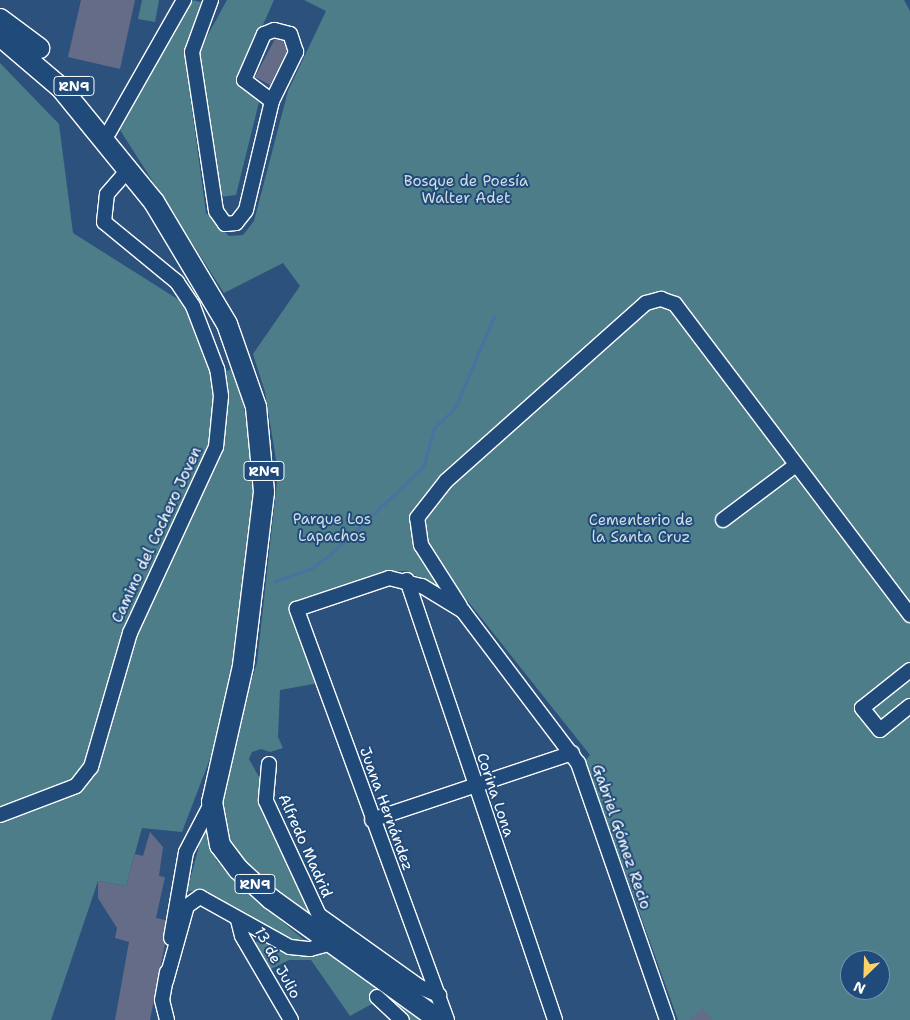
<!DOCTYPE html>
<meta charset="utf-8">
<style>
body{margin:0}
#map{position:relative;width:910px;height:1020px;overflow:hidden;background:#2d517d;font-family:"Shantell Sans",sans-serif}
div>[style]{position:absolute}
.green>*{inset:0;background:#4c7d89}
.stream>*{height:3px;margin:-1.5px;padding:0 1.5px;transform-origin:1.5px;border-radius:1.5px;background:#4773a2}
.building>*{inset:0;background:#646c87}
.roads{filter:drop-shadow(1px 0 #fff) drop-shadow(-1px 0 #fff) drop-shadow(0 1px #fff) drop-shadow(0 -1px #fff)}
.minor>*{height:14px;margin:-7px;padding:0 7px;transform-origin:7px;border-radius:7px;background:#1f4a7a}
.highway>*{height:20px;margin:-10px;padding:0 10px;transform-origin:10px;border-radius:10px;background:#1f4a7a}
span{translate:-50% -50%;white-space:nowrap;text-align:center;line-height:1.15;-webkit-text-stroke:4px #1f4a7a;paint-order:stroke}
.shield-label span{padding:1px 4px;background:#1f4a7a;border:1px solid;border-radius:4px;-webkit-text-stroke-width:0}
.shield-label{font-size:14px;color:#fff;font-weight:700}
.park-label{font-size:15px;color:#d2dee2}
.street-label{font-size:15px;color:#fff}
.north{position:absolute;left:840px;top:950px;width:50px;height:50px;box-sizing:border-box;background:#1f4a7a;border:1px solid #7992af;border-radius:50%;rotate:204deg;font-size:14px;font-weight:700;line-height:20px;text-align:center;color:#fff}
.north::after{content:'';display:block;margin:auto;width:18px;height:22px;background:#ffd166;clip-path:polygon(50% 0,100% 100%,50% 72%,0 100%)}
</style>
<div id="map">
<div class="green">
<i style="clip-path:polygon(142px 0,159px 0,155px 22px,138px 19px)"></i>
<i style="clip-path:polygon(evenodd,192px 0,204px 3px,184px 50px,206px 213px,229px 236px,243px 235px,254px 221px,288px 91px,326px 11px,304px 0,904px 0,910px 11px,910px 1020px,678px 1020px,585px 761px,590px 755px,428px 551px,413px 545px,438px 586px,406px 571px,390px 571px,294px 608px,319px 683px,280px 690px,278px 737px,283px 748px,270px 752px,261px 749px,252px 752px,249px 759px,259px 777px,260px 799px,321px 926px,240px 864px,219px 820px,235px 731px,257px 663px,278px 472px,265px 392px,253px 354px,300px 286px,283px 263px,224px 293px,120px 130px,192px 0,850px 960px,880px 960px,880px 990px,850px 990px,850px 960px)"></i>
<i style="clip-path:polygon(227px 0,274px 0,237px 83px,259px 102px,236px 195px,219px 197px,198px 53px)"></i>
<i style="clip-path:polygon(0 63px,59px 124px,73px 233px,187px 305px,220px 374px,236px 367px,256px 470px,238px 663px,216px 743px,182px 832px,142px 828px,126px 886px,98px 881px,51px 1020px,0 1020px)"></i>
<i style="clip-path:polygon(205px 824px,216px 860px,233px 880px,304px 940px,299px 944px,278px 936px,207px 892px,187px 891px)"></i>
<i style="clip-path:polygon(265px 938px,330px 953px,425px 1020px,405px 1020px,381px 999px,350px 1016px,311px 960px,289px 960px,269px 970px,256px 948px,256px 942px)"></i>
</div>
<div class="stream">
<i style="left:275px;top:581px;width:37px;rotate:-19deg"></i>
<i style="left:310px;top:569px;width:27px;rotate:-36deg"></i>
<i style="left:332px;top:553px;width:125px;rotate:-43.4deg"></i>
<i style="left:423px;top:467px;width:41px;rotate:-74.2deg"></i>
<i style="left:434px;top:428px;width:29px;rotate:-44deg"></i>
<i style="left:455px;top:408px;width:100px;rotate:-67deg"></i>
</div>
<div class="building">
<i style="clip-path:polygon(81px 0,135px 0,120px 69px,68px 57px)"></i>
<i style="clip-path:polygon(275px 39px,283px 41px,287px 51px,270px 85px,255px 77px)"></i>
<i style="clip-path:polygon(150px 832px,163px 847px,159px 876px,165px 877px,156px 918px,165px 920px,165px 944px,150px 1020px,115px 1020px,129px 942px,115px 938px,117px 928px,98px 898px,98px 881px,126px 886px,135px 854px,143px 856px)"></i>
<i style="clip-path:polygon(703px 1008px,712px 1020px,689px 1020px)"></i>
</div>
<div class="roads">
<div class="minor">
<i style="left:211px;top:0;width:55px;rotate:110.1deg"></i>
<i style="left:192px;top:52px;width:161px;rotate:81.4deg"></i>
<i style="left:216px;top:211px;width:16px;rotate:55deg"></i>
<i style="left:225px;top:224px;width:11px;rotate:-5deg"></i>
<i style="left:236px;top:223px;width:16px;rotate:-52deg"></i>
<i style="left:246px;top:210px;width:112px;rotate:-76.6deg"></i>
<i style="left:272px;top:101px;width:55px;rotate:-63.9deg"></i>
<i style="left:296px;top:52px;width:19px;rotate:-108deg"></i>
<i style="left:290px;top:34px;width:16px;rotate:-166deg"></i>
<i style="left:274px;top:30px;width:11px;rotate:158deg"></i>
<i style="left:264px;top:34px;width:50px;rotate:113.5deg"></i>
<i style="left:244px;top:80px;width:35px;rotate:37deg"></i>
<i style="left:109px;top:132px;width:152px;rotate:-60.4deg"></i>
<i style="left:723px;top:520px;width:91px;rotate:-37deg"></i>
<i style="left:407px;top:580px;width:464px;rotate:71.4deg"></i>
<i style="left:460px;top:606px;width:72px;rotate:-122.6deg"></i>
<i style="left:421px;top:545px;width:27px;rotate:-98deg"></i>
<i style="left:417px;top:518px;width:47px;rotate:-51.9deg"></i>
<i style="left:446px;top:481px;width:268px;rotate:-41.7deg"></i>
<i style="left:646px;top:303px;width:16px;rotate:-15deg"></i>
<i style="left:661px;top:299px;width:15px;rotate:20deg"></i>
<i style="left:675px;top:304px;width:390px;rotate:52.9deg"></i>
<i style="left:910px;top:670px;width:61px;rotate:141.6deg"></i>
<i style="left:862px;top:708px;width:28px;rotate:51deg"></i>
<i style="left:880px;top:730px;width:38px;rotate:-39deg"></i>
<i style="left:269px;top:764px;width:37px;rotate:95deg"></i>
<i style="left:266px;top:801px;width:126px;rotate:65.1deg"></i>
<i style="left:319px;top:915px;width:124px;rotate:35.5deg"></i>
<i style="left:420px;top:987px;width:21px;rotate:23deg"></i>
<i style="left:0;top:815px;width:81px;rotate:-20.9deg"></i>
<i style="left:76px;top:786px;width:24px;rotate:-52deg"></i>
<i style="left:91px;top:767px;width:140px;rotate:-73.8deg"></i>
<i style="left:130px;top:633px;width:205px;rotate:-65.2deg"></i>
<i style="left:216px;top:447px;width:51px;rotate:-84.4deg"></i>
<i style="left:221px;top:396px;width:27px;rotate:-98deg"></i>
<i style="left:217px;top:369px;width:67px;rotate:-110.9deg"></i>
<i style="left:193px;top:306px;width:29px;rotate:-124deg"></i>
<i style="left:177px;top:282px;width:94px;rotate:-140.6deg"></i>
<i style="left:104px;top:222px;width:28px;rotate:-84deg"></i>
<i style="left:107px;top:194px;width:32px;rotate:-49deg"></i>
<i style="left:372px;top:820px;width:211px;rotate:-18.5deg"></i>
<i style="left:238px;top:920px;width:16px;rotate:76deg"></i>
<i style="left:242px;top:936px;width:97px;rotate:59.7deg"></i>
<i style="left:171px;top:938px;width:87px;rotate:-80.1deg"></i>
<i style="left:186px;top:852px;width:56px;rotate:-62.5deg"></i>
<i style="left:167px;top:972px;width:28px;rotate:100deg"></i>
<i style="left:162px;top:1000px;width:21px;rotate:76deg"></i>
<i style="left:166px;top:981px;width:78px;rotate:-74.4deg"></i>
<i style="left:187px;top:906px;width:16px;rotate:-35deg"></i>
<i style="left:200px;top:897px;width:103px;rotate:29.1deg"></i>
<i style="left:290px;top:947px;width:20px;rotate:6deg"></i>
<i style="left:310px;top:949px;width:23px;rotate:-15deg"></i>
<i style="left:377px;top:997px;width:34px;rotate:43deg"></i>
<i style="left:447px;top:1020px;width:438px;rotate:-110.1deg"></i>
<i style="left:297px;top:609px;width:97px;rotate:-18.6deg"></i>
<i style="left:389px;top:578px;width:34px;rotate:14deg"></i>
<i style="left:422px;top:586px;width:48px;rotate:31.4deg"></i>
<i style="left:463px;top:611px;width:191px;rotate:52.9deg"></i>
<i style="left:578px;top:763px;width:272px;rotate:70.9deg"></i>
</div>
<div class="highway">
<i style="left:0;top:19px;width:49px;rotate:36.6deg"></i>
<i style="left:0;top:36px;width:80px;rotate:40.4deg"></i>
<i style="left:61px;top:88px;width:147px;rotate:50.8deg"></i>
<i style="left:154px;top:202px;width:142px;rotate:59.1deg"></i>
<i style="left:227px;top:324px;width:88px;rotate:70.7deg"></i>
<i style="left:256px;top:407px;width:85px;rotate:84.6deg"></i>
<i style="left:264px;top:492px;width:175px;rotate:96.9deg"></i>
<i style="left:243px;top:666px;width:139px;rotate:102.8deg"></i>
<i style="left:212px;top:802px;width:44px;rotate:79.5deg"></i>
<i style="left:220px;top:845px;width:30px;rotate:53deg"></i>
<i style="left:238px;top:869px;width:45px;rotate:42.3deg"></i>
<i style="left:271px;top:899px;width:207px;rotate:35.8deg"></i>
</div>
</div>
<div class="shield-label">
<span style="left:74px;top:86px">RN9</span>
<span style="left:264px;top:471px">RN9</span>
<span style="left:255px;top:884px">RN9</span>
</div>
<div class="park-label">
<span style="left:466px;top:190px">Bosque de Poesía<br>Walter Adet</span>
<span style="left:332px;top:528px">Parque Los<br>Lapachos</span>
<span style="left:641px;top:529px">Cementerio de<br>la Santa Cruz</span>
</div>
<div class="street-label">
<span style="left:157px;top:535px;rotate:-65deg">Camino del Cochero Joven</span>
<span style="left:495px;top:795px;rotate:71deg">Corina Lona</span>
<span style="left:386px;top:809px;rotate:70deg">Juana Hernández</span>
<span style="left:621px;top:837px;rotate:71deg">Gabriel Gómez Recio</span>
<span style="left:305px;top:846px;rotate:66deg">Alfredo Madrid</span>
<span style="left:277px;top:963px;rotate:61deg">13 de Julio</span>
</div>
<div class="north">N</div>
</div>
